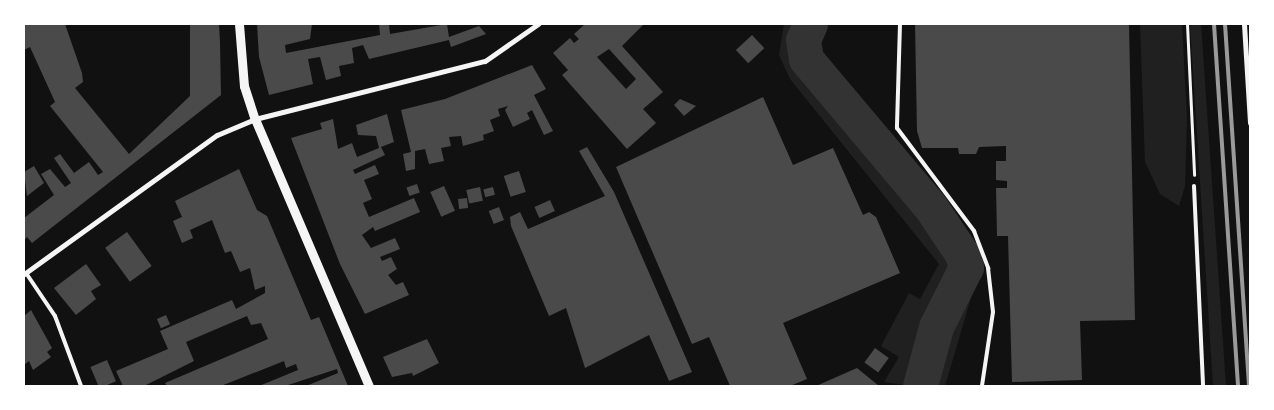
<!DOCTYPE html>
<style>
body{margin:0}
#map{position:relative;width:1274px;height:410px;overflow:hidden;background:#111;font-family:Literata,serif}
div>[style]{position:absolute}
.green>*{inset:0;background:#202020}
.river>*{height:35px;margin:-17.5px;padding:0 17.5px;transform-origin:17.5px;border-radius:17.5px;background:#333}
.building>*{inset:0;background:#4a4a4a;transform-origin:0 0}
.path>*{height:3px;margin:-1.5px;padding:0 1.5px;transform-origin:1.5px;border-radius:1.5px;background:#f5f5f5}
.service>*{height:4px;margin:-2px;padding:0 2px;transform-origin:2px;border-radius:2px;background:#f5f5f5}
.minor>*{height:5px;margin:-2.5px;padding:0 2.5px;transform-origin:2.5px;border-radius:2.5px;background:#f5f5f5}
.tertiary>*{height:9px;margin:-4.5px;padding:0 4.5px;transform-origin:4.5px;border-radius:4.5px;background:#f5f5f5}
.rail>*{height:4px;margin:-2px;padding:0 2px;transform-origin:2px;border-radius:2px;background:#9a9a9a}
span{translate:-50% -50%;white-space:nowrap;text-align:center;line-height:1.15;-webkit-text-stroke:5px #fff;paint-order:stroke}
.frame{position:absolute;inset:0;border:25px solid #fff;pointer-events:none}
</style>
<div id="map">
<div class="green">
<i style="clip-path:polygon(784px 24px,826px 24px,818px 39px,820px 52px,836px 76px,966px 232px,946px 248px,958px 264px,956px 277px,928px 335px,911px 386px,884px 382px,899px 357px,881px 346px,909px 293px,920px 299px,939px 264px,790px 79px,779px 55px)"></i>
<i style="clip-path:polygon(1140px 24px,1182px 24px,1187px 118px,1185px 186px,1179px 206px,1160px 194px,1145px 162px)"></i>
<i style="clip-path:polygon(1190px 24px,1201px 24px,1226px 386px,1213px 386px)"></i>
<i style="clip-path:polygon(963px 285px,973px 291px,945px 386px,926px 386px,939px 340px)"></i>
</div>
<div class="river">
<i style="left:810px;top:24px;width:17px;rotate:114deg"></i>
<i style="left:803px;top:40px;width:19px;rotate:81deg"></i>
<i style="left:806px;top:59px;width:192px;rotate:49.9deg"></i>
<i style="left:930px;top:206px;width:58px;rotate:56.3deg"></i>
<i style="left:962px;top:254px;width:14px;rotate:73deg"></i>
<i style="left:966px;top:267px;width:67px;rotate:116.6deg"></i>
<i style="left:936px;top:327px;width:61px;rotate:105.2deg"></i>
</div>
<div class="building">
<i style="clip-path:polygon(24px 24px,65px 24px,82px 73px,83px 82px,75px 88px,129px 154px,190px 96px,190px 24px,219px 24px,220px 42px,221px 95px,32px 243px,27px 237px,24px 240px,24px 218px,54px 195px,41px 174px,50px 169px,65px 187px,71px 183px,54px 158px,60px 154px,74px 173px,89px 162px,98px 175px,103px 172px,50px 106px,55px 102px,30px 47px,24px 50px)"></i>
<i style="clip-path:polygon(257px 24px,312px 24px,310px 39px,285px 45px,286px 53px,380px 35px,379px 24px,389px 24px,390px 34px,447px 24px,449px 37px,479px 26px,486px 34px,451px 47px,449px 40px,369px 59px,363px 45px,352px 48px,354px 63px,339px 66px,341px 76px,326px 80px,320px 57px,308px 59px,313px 84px,269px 95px,259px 57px)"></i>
<i style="clip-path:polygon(evenodd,585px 24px,644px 24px,622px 46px,663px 92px,643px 109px,656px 123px,627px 149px,562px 75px,568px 70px,553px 53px,570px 38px,574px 43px,579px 39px,574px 34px,585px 24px,609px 49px,636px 79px,626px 89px,597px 57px,609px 49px)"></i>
<i style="clip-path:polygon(915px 24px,1129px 24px,1135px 320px,1080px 321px,1082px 380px,1012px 382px,1008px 236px,997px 236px,996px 188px,1007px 188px,1007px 181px,996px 180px,996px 161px,1006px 161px,1006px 146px,979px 147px,976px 154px,959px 154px,958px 148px,922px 148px,917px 131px)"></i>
<i style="left:752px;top:35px;width:18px;height:22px;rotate:47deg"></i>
<i style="clip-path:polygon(532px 65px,546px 89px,534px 95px,553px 131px,544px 135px,532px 110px,527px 113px,530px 119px,513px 127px,505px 110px,508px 106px,498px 109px,500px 116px,490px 120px,494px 131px,483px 135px,484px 140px,463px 146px,461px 136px,449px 137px,451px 146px,441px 148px,444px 161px,429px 164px,425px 149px,415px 151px,415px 169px,406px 171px,403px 154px,411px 152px,401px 110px,445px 99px)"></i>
<i style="clip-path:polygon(763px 97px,793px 165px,833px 148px,863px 215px,869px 212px,876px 217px,900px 273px,783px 323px,807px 379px,790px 386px,730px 386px,709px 337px,692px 344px,616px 167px)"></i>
<i style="clip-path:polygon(680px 99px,696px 106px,684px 116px,674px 105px)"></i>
<i style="clip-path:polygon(387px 114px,394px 142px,381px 147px,385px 155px,353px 170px,355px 174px,375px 165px,379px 174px,364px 180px,372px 199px,363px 203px,369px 217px,414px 198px,420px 212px,375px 231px,373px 227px,362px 235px,371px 248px,395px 238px,400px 249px,380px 257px,382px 261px,391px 257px,397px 269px,388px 275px,396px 285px,403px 282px,409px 295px,365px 314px,340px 264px,291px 138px,322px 129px,320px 123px,333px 119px,338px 149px,352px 143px,357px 157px,379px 148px,376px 136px,358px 135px,356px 125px)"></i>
<i style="clip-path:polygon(587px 147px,614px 192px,692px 372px,669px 381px,649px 335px,585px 368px,566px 308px,549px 316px,511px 226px,510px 217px,520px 212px,528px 229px,605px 196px,579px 151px)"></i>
<i style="clip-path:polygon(34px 166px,44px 183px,27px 196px,24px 172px)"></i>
<i style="clip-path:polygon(239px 169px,257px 210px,267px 216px,311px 320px,319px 317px,348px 386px,306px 386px,338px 373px,337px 369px,285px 386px,259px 386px,298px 370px,296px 364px,286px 368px,284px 361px,221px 386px,167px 386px,165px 383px,268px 339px,261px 323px,251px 325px,247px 316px,186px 342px,194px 361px,144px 386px,123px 386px,116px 371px,168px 349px,160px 331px,232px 300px,236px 309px,265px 293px,265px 286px,255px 290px,250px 268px,240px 272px,231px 251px,225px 253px,212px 220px,190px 230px,193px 238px,182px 243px,173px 221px,182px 217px,175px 201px)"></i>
<i style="left:519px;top:171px;width:22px;height:16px;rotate:72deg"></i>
<i style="left:417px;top:184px;width:9px;height:11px;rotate:72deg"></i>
<i style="left:444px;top:186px;width:27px;height:15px;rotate:66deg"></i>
<i style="left:480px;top:187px;width:14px;height:14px;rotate:78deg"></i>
<i style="left:493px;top:187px;width:8px;height:10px;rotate:76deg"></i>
<i style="left:467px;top:198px;width:10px;height:9px;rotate:84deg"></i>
<i style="left:550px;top:200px;width:12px;height:17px;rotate:66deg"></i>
<i style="left:499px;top:207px;width:14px;height:11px;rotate:69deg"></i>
<i style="left:127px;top:232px;width:42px;height:27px;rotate:54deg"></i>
<i style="clip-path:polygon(86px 264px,101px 285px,91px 291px,96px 299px,76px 315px,54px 288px)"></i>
<i style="clip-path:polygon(31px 310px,52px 348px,47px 352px,51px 357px,33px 370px,29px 361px,24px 365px,24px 316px)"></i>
<i style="left:166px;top:315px;width:10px;height:10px;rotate:66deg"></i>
<i style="clip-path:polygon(427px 339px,439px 363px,413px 376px,412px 373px,392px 377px,383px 357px)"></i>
<i style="left:875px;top:348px;width:17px;height:18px;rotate:36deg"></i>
<i style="left:107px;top:360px;width:23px;height:18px;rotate:67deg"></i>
<i style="clip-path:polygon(857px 368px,879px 386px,816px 386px)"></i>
</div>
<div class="path">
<i style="left:1187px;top:24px;width:151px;rotate:87.3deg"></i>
</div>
<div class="service">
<i style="left:900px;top:24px;width:104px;rotate:91.7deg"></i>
<i style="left:897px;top:128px;width:129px;rotate:53.2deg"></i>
<i style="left:974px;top:231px;width:40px;rotate:69deg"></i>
<i style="left:988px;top:268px;width:44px;rotate:83.5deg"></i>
<i style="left:993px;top:312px;width:75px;rotate:98.5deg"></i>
<i style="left:1194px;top:186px;width:200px;rotate:87.4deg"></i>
<i style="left:26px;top:273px;width:52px;rotate:56deg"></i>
<i style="left:55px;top:316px;width:75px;rotate:69.6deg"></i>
</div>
<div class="minor">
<i style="left:1244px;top:24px;width:99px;rotate:86.5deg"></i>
<i style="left:24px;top:274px;width:238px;rotate:-35.8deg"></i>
<i style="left:217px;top:135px;width:41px;rotate:-22.8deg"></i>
<i style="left:255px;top:119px;width:237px;rotate:-14.2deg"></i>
<i style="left:485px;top:61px;width:65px;rotate:-34.9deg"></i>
</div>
<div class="tertiary">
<i style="left:239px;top:24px;width:62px;rotate:85.4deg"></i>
<i style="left:244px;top:86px;width:35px;rotate:72deg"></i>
<i style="left:255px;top:119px;width:290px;rotate:66.9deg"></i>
</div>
<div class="rail">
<i style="left:1214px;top:24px;width:363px;rotate:86.2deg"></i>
<i style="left:1225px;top:24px;width:363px;rotate:86.2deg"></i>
</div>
<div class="frame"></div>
</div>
